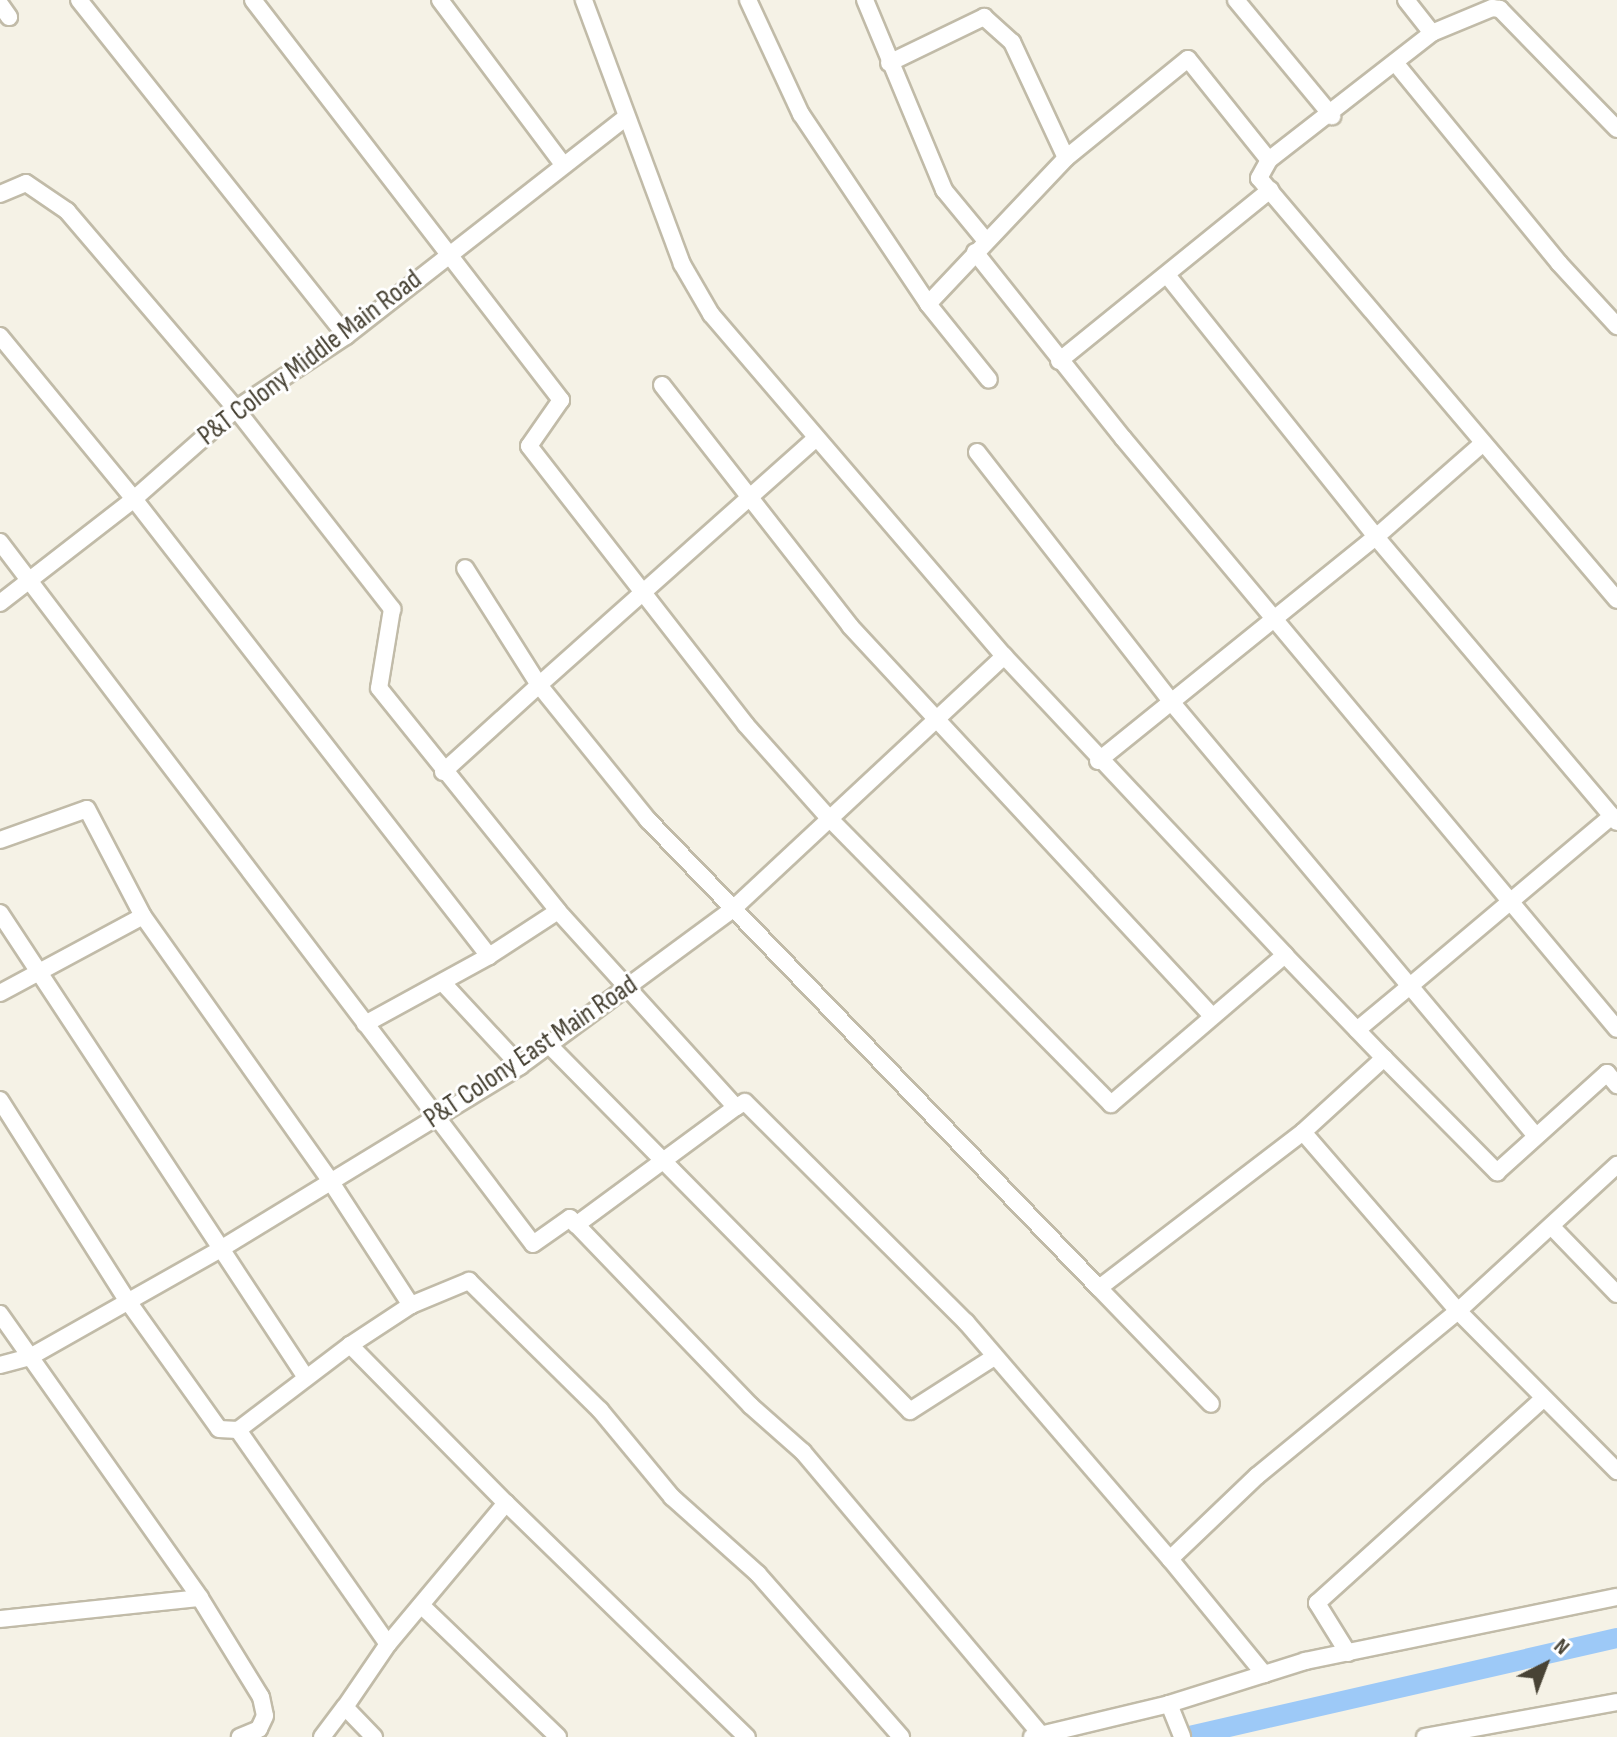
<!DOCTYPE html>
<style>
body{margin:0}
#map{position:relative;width:1617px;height:1737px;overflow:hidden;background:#f5f2e6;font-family:"Sofia Sans Condensed",sans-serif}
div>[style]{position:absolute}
.canal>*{height:20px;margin:-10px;padding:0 10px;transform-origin:10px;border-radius:10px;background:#9dc9f7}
.roads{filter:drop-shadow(2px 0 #c1bba8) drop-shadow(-2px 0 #c1bba8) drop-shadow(0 2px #c1bba8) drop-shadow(0 -2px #c1bba8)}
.minor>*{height:16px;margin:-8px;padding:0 8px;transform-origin:8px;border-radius:8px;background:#fff}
span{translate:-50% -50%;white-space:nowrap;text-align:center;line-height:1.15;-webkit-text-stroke:6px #fff;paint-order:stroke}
.street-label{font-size:28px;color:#484335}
.north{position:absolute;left:1505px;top:1625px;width:80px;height:80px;-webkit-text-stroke:6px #fff;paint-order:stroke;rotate:42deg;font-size:22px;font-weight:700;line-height:32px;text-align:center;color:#484335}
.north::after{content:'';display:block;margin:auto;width:28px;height:36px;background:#484335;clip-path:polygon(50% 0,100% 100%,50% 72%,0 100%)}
</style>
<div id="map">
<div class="canal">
<i style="left:1185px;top:1737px;width:443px;rotate:-12.9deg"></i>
</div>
<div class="roads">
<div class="minor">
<i style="left:79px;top:0;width:429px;rotate:51.5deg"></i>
<i style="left:253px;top:0;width:505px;rotate:52.4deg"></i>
<i style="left:561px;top:400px;width:56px;rotate:124.8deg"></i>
<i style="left:529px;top:446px;width:353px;rotate:52.1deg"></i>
<i style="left:746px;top:725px;width:123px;rotate:48.3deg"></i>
<i style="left:828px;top:817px;width:403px;rotate:45.4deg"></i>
<i style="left:1111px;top:1104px;width:229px;rotate:-40.6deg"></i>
<i style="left:1285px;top:955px;width:410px;rotate:-133.2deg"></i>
<i style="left:1004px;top:656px;width:450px;rotate:-130.6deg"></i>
<i style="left:711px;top:314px;width:58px;rotate:-120.1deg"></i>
<i style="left:682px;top:264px;width:282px;rotate:-110.4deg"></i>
<i style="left:440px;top:0;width:202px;rotate:53.2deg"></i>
<i style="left:748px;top:0;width:126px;rotate:65.1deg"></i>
<i style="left:801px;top:114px;width:229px;rotate:56.2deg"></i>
<i style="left:928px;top:304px;width:97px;rotate:51.2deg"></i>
<i style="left:865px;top:0;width:206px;rotate:67.4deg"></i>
<i style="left:944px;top:190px;width:66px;rotate:50.5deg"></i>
<i style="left:1236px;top:0;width:151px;rotate:50.4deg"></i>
<i style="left:1406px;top:0;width:42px;rotate:51.8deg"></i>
<i style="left:0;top:4px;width:16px;rotate:55deg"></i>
<i style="left:889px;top:63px;width:106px;rotate:-25.8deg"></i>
<i style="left:984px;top:17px;width:38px;rotate:42deg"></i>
<i style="left:1012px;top:42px;width:128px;rotate:65deg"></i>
<i style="left:1397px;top:65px;width:256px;rotate:50.7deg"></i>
<i style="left:1559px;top:263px;width:86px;rotate:47.4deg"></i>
<i style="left:1617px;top:129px;width:168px;rotate:-134.3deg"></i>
<i style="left:1500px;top:9px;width:8px;rotate:-173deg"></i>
<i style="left:1492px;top:8px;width:65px;rotate:157.4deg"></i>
<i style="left:1432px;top:33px;width:207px;rotate:142.1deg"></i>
<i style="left:1269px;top:160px;width:21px;rotate:119deg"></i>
<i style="left:1259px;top:178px;width:553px;rotate:49.69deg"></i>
<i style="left:0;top:194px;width:28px;rotate:-23deg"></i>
<i style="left:26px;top:183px;width:50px;rotate:34.3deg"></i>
<i style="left:67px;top:211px;width:260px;rotate:49.5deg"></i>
<i style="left:236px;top:409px;width:254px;rotate:52deg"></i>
<i style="left:392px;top:609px;width:80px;rotate:99.3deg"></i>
<i style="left:379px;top:688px;width:286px;rotate:51.2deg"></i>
<i style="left:558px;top:911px;width:265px;rotate:47.8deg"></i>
<i style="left:736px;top:1107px;width:10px;rotate:-29deg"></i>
<i style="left:745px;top:1102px;width:312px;rotate:44.9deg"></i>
<i style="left:966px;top:1322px;width:313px;rotate:49.3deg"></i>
<i style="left:1170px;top:1559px;width:120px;rotate:-43.7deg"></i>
<i style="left:1257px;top:1476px;width:260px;rotate:-39.4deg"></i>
<i style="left:1458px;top:1311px;width:226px;rotate:45.2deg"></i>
<i style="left:975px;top:252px;width:238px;rotate:51.5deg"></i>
<i style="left:1123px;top:438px;width:770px;rotate:50.11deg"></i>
<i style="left:1167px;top:275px;width:335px;rotate:51.4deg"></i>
<i style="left:1376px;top:537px;width:373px;rotate:49.8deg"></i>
<i style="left:928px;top:304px;width:201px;rotate:-46.6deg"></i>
<i style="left:1066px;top:158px;width:157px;rotate:-39.1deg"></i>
<i style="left:1188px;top:59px;width:129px;rotate:51.3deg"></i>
<i style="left:0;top:336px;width:211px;rotate:50.6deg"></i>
<i style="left:134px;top:499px;width:579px;rotate:52.16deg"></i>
<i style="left:1059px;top:361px;width:272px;rotate:-39deg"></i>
<i style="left:662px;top:385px;width:306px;rotate:52deg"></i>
<i style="left:850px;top:626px;width:532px;rotate:47.13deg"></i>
<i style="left:815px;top:439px;width:370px;rotate:138.3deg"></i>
<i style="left:539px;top:685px;width:174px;rotate:51.1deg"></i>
<i style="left:648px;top:820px;width:650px;rotate:46.06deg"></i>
<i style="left:1099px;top:1288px;width:257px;rotate:-37.4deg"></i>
<i style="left:1303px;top:1132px;width:110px;rotate:-42.4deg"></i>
<i style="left:1384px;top:1058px;width:143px;rotate:-133.9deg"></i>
<i style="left:977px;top:452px;width:319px;rotate:52.1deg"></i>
<i style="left:1173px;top:704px;width:368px;rotate:50deg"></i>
<i style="left:1410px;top:986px;width:264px;rotate:-40.1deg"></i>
<i style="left:0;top:542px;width:881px;rotate:52.79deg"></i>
<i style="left:533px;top:1244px;width:45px;rotate:-35.1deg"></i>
<i style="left:570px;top:1218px;width:261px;rotate:46.1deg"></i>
<i style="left:751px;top:1406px;width:69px;rotate:41.5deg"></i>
<i style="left:803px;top:1452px;width:370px;rotate:49.9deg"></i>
<i style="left:0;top:603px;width:170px;rotate:-37.8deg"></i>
<i style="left:134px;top:499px;width:136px;rotate:-41.4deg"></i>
<i style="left:236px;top:409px;width:132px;rotate:-33.6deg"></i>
<i style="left:346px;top:336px;width:354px;rotate:-38deg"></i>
<i style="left:1098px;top:761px;width:357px;rotate:-38.9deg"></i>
<i style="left:1376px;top:537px;width:141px;rotate:-41.3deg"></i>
<i style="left:443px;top:772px;width:130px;rotate:-42.2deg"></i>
<i style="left:539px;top:685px;width:138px;rotate:-122.3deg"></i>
<i style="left:0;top:840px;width:92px;rotate:-19.6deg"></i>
<i style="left:87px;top:809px;width:121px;rotate:62.4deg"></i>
<i style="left:143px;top:916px;width:326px;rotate:54.7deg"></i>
<i style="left:331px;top:1182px;width:147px;rotate:57deg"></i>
<i style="left:411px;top:1305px;width:73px;rotate:146.7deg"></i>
<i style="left:0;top:913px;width:554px;rotate:56.63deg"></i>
<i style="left:443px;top:983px;width:113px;rotate:47.1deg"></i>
<i style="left:0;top:993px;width:162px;rotate:-28.3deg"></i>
<i style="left:365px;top:1024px;width:141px;rotate:-28.7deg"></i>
<i style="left:489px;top:956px;width:82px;rotate:-33.1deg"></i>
<i style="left:1357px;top:1030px;width:69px;rotate:-39.7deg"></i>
<i style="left:1410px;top:986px;width:196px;rotate:50deg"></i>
<i style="left:549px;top:1045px;width:514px;rotate:45.39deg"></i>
<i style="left:910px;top:1411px;width:100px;rotate:-32.7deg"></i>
<i style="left:1384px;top:1058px;width:161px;rotate:45.3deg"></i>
<i style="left:1497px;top:1172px;width:148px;rotate:-42deg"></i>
<i style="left:1607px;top:1073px;width:16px;rotate:50deg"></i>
<i style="left:0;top:1100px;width:237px;rotate:57.6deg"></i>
<i style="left:127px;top:1300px;width:158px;rotate:54.5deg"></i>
<i style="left:219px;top:1429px;width:19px;rotate:3deg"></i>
<i style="left:238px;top:1430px;width:141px;rotate:-37.2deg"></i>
<i style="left:350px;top:1345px;width:222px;rotate:45.4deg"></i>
<i style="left:506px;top:1503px;width:184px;rotate:129.9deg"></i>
<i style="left:388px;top:1644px;width:76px;rotate:124.3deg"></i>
<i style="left:345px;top:1707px;width:42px;rotate:46deg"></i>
<i style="left:1303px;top:1132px;width:237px;rotate:49.1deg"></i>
<i style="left:1458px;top:1311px;width:216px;rotate:-42.6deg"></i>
<i style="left:576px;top:1225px;width:199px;rotate:-36.4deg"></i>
<i style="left:1553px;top:1228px;width:92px;rotate:45.9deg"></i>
<i style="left:1099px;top:1288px;width:161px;rotate:46deg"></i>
<i style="left:411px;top:1305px;width:63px;rotate:-22.5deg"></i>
<i style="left:469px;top:1281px;width:184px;rotate:44.6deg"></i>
<i style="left:600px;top:1410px;width:113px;rotate:50.4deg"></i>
<i style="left:672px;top:1497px;width:115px;rotate:41.8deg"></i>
<i style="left:758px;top:1574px;width:217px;rotate:48.7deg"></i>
<i style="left:0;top:1314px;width:347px;rotate:54.8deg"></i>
<i style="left:200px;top:1598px;width:116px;rotate:58.4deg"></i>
<i style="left:261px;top:1697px;width:19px;rotate:78deg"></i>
<i style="left:265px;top:1716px;width:14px;rotate:115deg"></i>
<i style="left:259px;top:1729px;width:21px;rotate:157deg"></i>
<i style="left:0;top:1365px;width:31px;rotate:-15deg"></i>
<i style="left:30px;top:1357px;width:217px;rotate:-29.5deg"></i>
<i style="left:219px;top:1250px;width:353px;rotate:-31.4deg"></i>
<i style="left:520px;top:1066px;width:265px;rotate:-36.4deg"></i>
<i style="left:733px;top:909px;width:371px;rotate:-43deg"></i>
<i style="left:238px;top:1430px;width:261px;rotate:55deg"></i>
<i style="left:506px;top:1503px;width:336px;rotate:44.2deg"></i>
<i style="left:1170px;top:1559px;width:149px;rotate:50.7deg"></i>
<i style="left:421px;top:1605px;width:190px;rotate:43.9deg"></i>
<i style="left:0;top:1619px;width:201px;rotate:-6deg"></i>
<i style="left:1348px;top:1653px;width:59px;rotate:-121.8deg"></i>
<i style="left:1317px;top:1603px;width:304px;rotate:-42.1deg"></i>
<i style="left:1169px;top:1704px;width:35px;rotate:68deg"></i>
<i style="left:322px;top:1737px;width:38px;rotate:-53deg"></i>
<i style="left:1032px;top:1737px;width:141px;rotate:-13.5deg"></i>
<i style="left:1169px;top:1704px;width:143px;rotate:-17.5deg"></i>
<i style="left:1305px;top:1661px;width:318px;rotate:-11.6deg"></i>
<i style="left:1425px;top:1737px;width:195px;rotate:-10.3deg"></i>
</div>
</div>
<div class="street-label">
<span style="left:310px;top:358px;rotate:-37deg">P&amp;T Colony Middle Main Road</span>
<span style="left:531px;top:1052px;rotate:-34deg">P&amp;T Colony East Main Road</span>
</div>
<div class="north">N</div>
</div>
